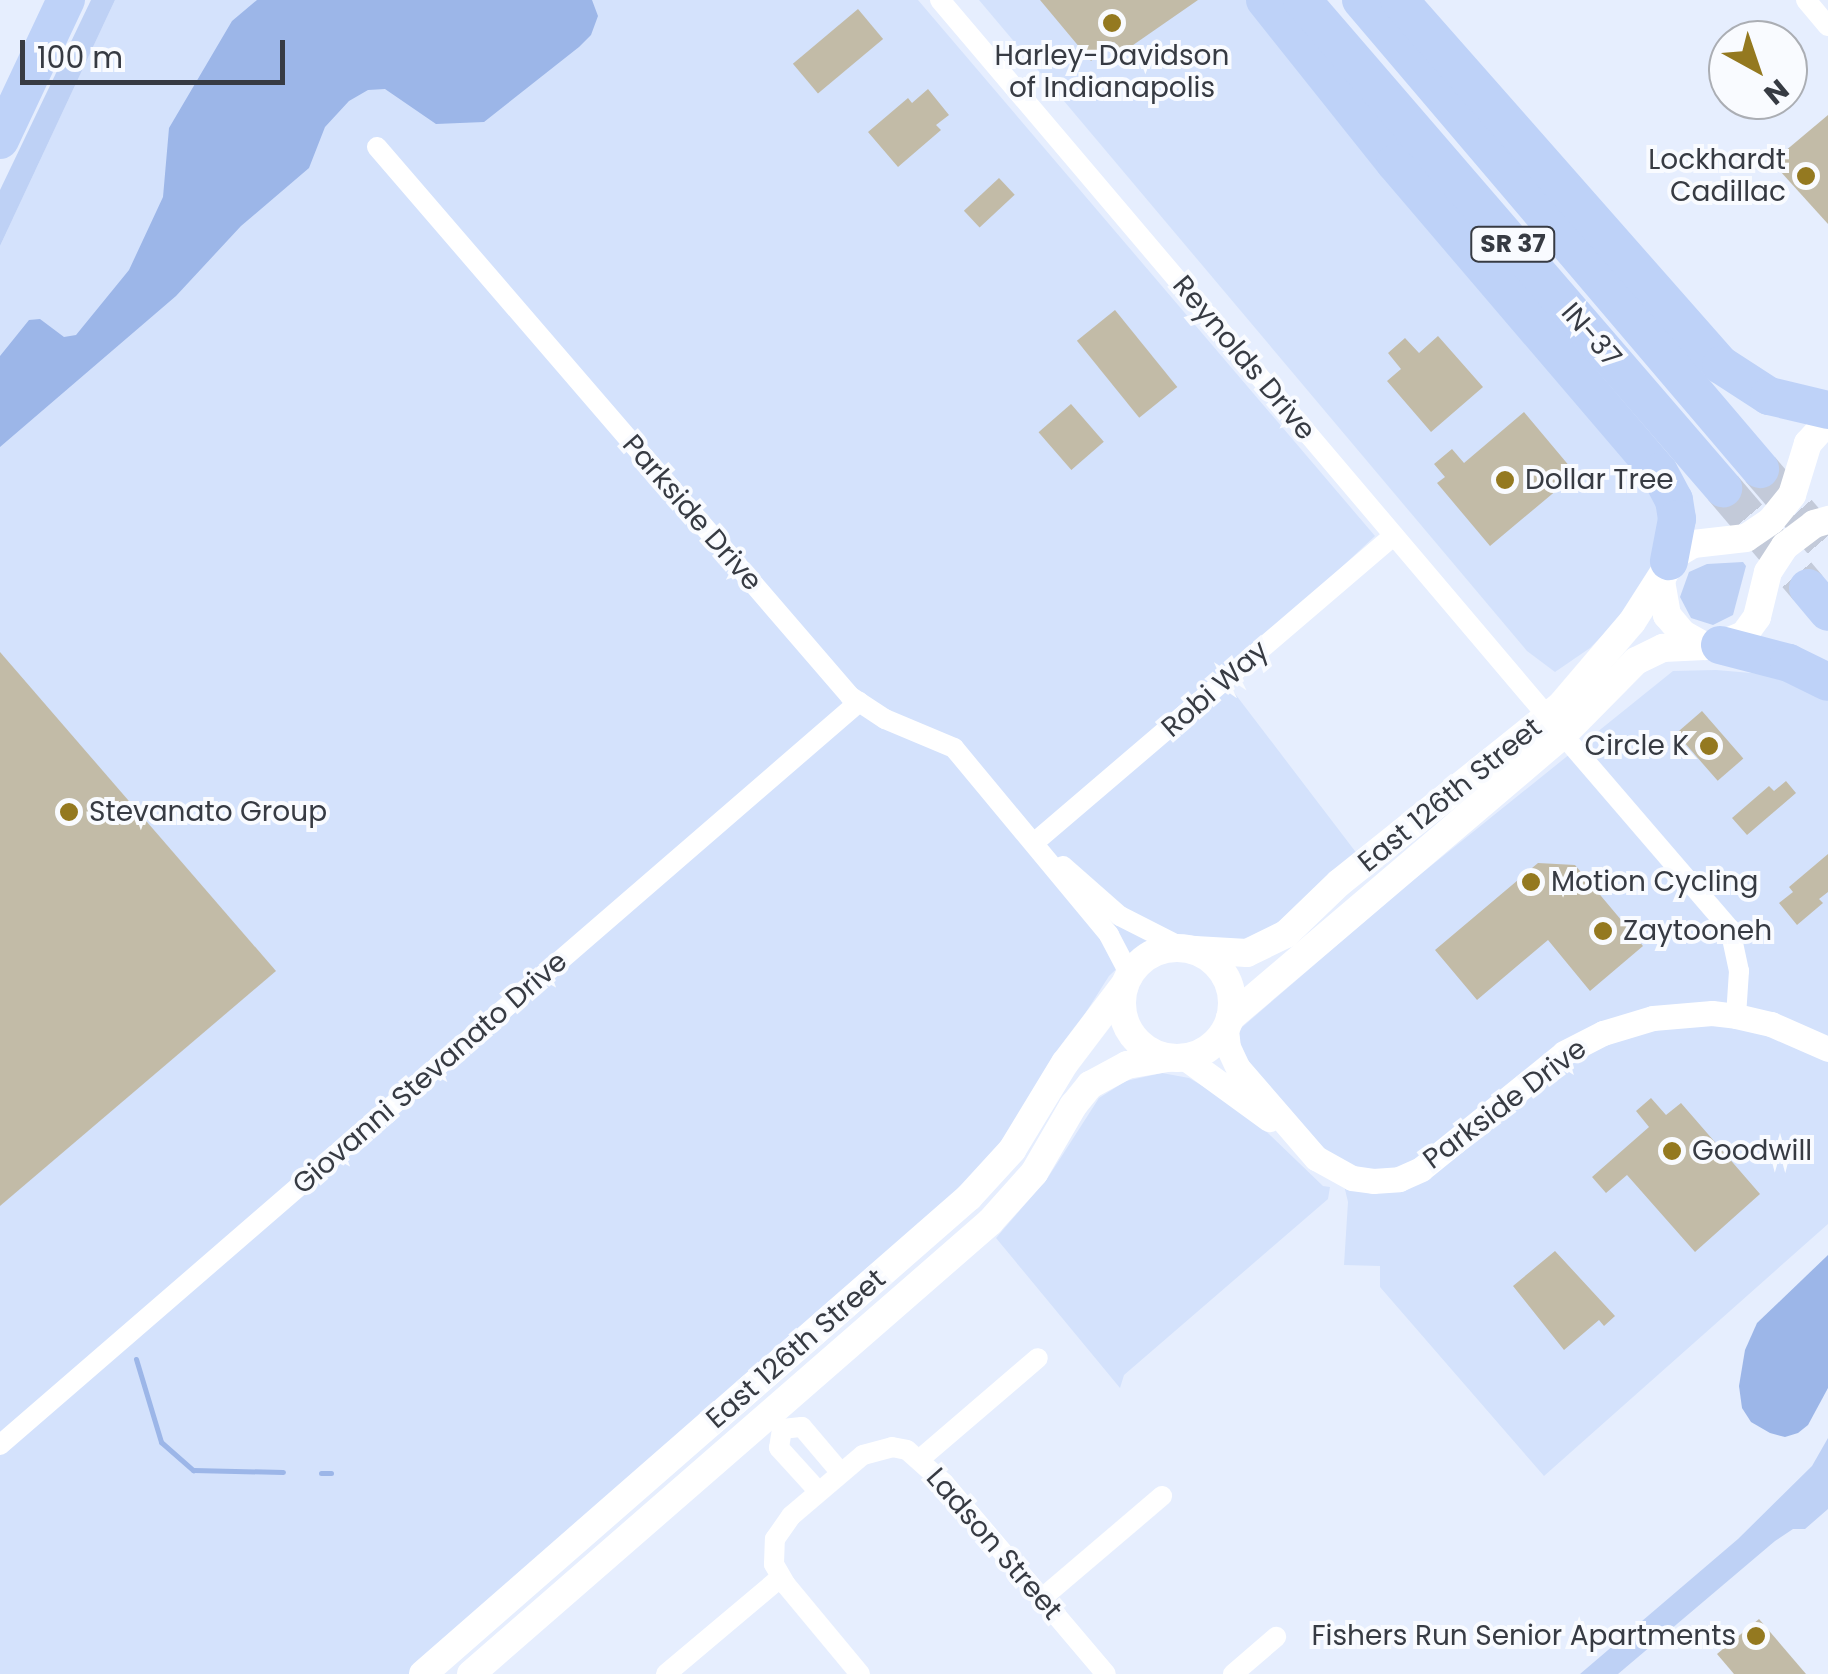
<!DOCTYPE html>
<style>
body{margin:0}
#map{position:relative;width:1828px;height:1674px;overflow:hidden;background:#e6eefe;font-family:Poppins,sans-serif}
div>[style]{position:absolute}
.built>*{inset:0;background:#d4e2fc}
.green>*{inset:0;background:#bed1f5}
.water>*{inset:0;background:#9cb6e8}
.stream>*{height:5px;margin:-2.5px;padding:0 2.5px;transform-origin:2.5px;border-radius:2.5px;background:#9cb6e8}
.building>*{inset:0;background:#c2bba7;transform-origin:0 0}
.motorway-tunnel>*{height:38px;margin-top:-19px;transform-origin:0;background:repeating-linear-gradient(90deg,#c3cad9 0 38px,transparent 0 57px)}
.minor>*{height:20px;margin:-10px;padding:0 10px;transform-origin:10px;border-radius:10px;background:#fff}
.tertiary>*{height:25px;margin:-12.5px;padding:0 12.5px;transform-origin:12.5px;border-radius:12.5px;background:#fff}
.secondary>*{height:28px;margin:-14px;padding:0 14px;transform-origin:14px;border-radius:14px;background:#fff}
.secondary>.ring{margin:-14px;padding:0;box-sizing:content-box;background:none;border:28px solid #fff;border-radius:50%}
.motorway>*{height:38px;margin:-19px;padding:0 19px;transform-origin:19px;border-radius:19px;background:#bed2f8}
.dots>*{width:28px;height:28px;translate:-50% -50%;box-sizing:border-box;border:5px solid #f9fbff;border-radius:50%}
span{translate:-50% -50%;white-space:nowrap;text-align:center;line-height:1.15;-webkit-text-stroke:8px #f9fbff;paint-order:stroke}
.shield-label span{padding:2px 8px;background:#f9fbff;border:2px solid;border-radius:8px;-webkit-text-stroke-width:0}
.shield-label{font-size:25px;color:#373b43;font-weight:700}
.poi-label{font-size:28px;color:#373b43}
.right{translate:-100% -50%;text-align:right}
.left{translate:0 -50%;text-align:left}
.street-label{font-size:28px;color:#373b43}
.north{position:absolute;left:1708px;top:20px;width:100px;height:100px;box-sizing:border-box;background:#f9fbff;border:2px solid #abaeb4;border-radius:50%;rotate:140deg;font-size:28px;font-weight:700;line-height:40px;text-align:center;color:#373b43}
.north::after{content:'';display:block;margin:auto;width:35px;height:45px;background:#947920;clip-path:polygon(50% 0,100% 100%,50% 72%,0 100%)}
.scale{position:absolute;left:20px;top:40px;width:265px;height:45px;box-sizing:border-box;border:5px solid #373b43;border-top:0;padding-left:12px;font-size:30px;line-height:35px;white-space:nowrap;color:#373b43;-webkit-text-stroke:8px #f9fbff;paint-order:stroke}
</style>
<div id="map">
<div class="built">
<i style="clip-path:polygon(115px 0,918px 0,1375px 536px,1223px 678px,1358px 855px,1260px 937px,1230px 943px,1191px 935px,1136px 950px,1109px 976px,1001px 1146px,947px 1205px,409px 1674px,0 1674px,0 246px)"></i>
<i style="clip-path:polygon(979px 0,1251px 0,1637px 453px,1676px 561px,1590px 648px,1555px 672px,1527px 651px)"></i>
<i style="clip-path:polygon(1716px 670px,1763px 674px,1828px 697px,1828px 1224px,1544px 1476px,1380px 1287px,1380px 1266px,1344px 1265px,1348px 1202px,1339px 1164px,1250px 1071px,1237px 1043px,1240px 1029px,1401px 890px,1673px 671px)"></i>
<i style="clip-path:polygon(1162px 1073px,1189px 1078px,1244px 1110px,1323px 1186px,1330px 1187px,1328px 1199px,1124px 1375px,1120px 1388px,996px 1238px,1047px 1179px,1099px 1098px,1126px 1081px)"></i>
</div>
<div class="green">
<i style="clip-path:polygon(91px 0,115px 0,0 246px,0 190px)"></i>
<i style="clip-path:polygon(1743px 562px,1746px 566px,1733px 615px,1713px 625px,1691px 618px,1680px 597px,1689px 572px,1707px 564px)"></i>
<i style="clip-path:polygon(1828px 1438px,1828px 1509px,1805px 1529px,1793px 1529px,1775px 1541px,1618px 1674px,1580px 1674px,1738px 1539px,1812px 1466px)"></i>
</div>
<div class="water">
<i style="clip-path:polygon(257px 0,592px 0,598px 16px,591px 35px,579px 47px,484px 122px,436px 124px,385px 89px,368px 90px,349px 101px,325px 127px,309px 168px,241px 226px,176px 296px,0 447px,0 356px,29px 320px,40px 319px,64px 337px,76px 335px,129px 270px,163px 197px,169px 128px,232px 21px)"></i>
<i style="clip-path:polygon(1828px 1255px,1828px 1388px,1808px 1425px,1798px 1433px,1785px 1437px,1770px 1433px,1751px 1422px,1742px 1408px,1739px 1386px,1745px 1350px,1757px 1323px)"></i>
</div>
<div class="stream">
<i style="left:136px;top:1359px;width:87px;rotate:73.2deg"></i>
<i style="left:161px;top:1442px;width:43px;rotate:41.2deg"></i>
<i style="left:193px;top:1470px;width:90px;rotate:1.3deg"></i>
<i style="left:321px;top:1473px;width:10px"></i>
</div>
<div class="building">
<i style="clip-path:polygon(1040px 0,1198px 0,1123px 52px,1114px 42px,1091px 61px)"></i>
<i style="left:858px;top:9px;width:39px;height:85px;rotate:50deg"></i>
<i style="clip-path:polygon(928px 89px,949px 115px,936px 125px,941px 130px,898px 167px,868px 132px,908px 98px,912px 103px)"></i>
<i style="clip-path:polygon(1828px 115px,1828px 224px,1772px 162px)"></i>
<i style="left:999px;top:178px;width:23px;height:48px;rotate:47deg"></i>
<i style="left:1115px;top:310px;width:99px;height:49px;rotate:51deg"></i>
<i style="clip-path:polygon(1438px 336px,1483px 387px,1431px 432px,1387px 381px,1401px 369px,1388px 353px,1405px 338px,1419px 353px)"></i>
<i style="left:1071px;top:404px;width:50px;height:43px;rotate:49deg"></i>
<i style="clip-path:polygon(1524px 412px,1576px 474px,1490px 546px,1437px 483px,1445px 477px,1434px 464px,1452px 449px,1464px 463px)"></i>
<i style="clip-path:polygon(0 652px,276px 971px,0 1206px)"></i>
<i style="left:1702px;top:711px;width:63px;height:34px;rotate:49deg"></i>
<i style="clip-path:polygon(1786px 781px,1796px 793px,1747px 835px,1732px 818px,1769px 786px,1774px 791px)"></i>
<i style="clip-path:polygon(1828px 854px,1828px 892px,1819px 899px,1823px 903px,1797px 925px,1779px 903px,1793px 892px,1789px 887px)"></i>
<i style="clip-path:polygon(1538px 863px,1575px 865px,1643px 946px,1590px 991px,1548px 940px,1477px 1000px,1435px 950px)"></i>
<i style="clip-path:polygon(1651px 1098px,1666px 1115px,1681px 1103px,1760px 1194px,1695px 1252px,1627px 1175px,1606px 1193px,1592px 1177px,1649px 1127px,1636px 1111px)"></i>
<i style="clip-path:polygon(1555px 1251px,1615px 1316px,1604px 1326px,1599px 1320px,1564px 1350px,1513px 1286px)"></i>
<i style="clip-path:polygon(1759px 1619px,1806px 1674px,1734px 1674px,1717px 1654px)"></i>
</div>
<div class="motorway-tunnel">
<i style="left:1760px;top:469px;width:104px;rotate:49.3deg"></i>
<i style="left:1723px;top:488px;width:131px;rotate:49.6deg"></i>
</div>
<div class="minor">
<i style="left:940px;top:0;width:940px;rotate:49.7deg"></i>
<i style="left:1806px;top:0;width:34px;rotate:50deg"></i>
<i style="left:377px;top:147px;width:725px;rotate:49.25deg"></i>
<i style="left:850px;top:696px;width:42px;rotate:33.3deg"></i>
<i style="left:885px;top:719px;width:75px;rotate:22.8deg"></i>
<i style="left:954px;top:748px;width:243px;rotate:50.3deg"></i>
<i style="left:1109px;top:935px;width:45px;rotate:62.3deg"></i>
<i style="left:1563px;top:735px;width:256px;rotate:49.3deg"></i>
<i style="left:1730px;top:929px;width:43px;rotate:77.9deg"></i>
<i style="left:1739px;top:971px;width:45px;rotate:93.8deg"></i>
<i style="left:1035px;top:842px;width:472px;rotate:-40.5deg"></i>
<i style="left:1063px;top:866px;width:76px;rotate:41.3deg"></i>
<i style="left:1120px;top:916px;width:71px;rotate:26.9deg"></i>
<i style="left:782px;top:1429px;width:20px;rotate:-6deg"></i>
<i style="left:802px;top:1427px;width:60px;rotate:49.7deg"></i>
<i style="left:782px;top:1429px;width:19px;rotate:99deg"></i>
<i style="left:779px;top:1448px;width:59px;rotate:47.7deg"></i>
<i style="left:0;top:1445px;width:1136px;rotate:-40.86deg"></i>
<i style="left:920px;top:1459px;width:155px;rotate:-40.6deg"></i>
<i style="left:1041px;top:1599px;width:159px;rotate:-40.4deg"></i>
<i style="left:666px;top:1674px;width:150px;rotate:-40.1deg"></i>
<i style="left:860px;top:1674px;width:116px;rotate:-129.7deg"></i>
<i style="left:786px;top:1585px;width:24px;rotate:-120deg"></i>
<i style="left:774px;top:1564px;width:25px;rotate:-88deg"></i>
<i style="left:775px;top:1539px;width:28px;rotate:-55deg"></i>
<i style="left:791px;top:1516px;width:94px;rotate:-40.3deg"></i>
<i style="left:863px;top:1455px;width:30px;rotate:-15deg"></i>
<i style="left:892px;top:1447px;width:15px;rotate:11deg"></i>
<i style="left:907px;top:1450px;width:50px;rotate:41.7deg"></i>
<i style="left:944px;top:1483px;width:250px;rotate:49.7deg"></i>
<i style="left:1233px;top:1674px;width:57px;rotate:-40.7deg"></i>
</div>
<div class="tertiary">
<i style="left:1226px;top:1029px;width:18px;rotate:84deg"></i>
<i style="left:1228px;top:1047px;width:23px;rotate:65deg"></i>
<i style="left:1238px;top:1068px;width:119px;rotate:49.1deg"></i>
<i style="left:1316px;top:1158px;width:41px;rotate:29.1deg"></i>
<i style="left:1352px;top:1178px;width:21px;rotate:8deg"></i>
<i style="left:1373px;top:1181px;width:26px;rotate:-4deg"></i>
<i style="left:1399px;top:1179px;width:24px;rotate:-24deg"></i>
<i style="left:1421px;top:1169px;width:184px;rotate:-39deg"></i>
<i style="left:1564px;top:1053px;width:44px;rotate:-27.1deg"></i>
<i style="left:1603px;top:1033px;width:52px;rotate:-16.7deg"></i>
<i style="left:1653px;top:1018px;width:59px;rotate:-4.8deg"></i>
<i style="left:1712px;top:1013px;width:24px;rotate:7deg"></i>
<i style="left:1736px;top:1016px;width:36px;rotate:13deg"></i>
<i style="left:1771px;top:1024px;width:62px;rotate:23.7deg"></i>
<i style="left:1185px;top:1058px;width:104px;rotate:36deg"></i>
</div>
<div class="secondary">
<i style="left:1828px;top:421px;width:30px;rotate:132deg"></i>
<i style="left:1808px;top:443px;width:54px;rotate:107.1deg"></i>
<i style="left:1792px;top:495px;width:33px;rotate:129deg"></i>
<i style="left:1771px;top:521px;width:30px;rotate:146deg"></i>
<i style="left:1746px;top:538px;width:53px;rotate:173.5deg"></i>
<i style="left:1693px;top:544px;width:23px;rotate:149deg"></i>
<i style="left:1673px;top:556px;width:28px;rotate:116deg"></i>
<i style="left:1661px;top:581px;width:35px;rotate:80deg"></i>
<i style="left:1667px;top:615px;width:25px;rotate:50deg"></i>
<i style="left:1683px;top:634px;width:25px;rotate:29deg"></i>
<i style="left:1705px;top:646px;width:15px;rotate:-4deg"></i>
<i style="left:1720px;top:645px;width:26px;rotate:-23deg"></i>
<i style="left:1744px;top:635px;width:22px;rotate:-54deg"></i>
<i style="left:1757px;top:617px;width:46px;rotate:-76.3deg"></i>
<i style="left:1768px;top:572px;width:31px;rotate:-57deg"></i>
<i style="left:1785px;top:546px;width:36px;rotate:-37deg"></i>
<i style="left:1814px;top:524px;width:15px;rotate:-16deg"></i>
<i class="ring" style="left:1122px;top:948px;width:82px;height:82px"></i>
<i style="left:1195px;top:950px;width:52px;rotate:3.3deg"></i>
<i style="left:1247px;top:953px;width:43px;rotate:-26deg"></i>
<i style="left:1286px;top:934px;width:74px;rotate:-43.9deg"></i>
<i style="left:1339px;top:883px;width:285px;rotate:-38.7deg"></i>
<i style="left:1561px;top:705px;width:109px;rotate:-49.5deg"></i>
<i style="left:1632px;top:622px;width:59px;rotate:-57.4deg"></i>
<i style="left:1230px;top:1018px;width:437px;rotate:-40.4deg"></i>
<i style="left:1563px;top:735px;width:104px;rotate:-45.4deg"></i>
<i style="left:1636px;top:661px;width:30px;rotate:-26deg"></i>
<i style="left:1663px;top:648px;width:42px;rotate:-2.7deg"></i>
<i style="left:423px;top:1674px;width:725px;rotate:-41.14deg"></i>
<i style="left:969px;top:1197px;width:64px;rotate:-47.5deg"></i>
<i style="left:1012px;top:1150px;width:102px;rotate:-58.7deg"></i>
<i style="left:1065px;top:1063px;width:99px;rotate:-52.8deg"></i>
<i style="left:471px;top:1674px;width:688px;rotate:-41.05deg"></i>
<i style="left:990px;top:1222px;width:66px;rotate:-48.1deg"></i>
<i style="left:1034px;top:1173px;width:78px;rotate:-59.8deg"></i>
<i style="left:1073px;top:1106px;width:27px;rotate:-51deg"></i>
<i style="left:1090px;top:1085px;width:42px;rotate:-28.4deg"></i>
<i style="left:1127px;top:1065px;width:41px;rotate:-9.9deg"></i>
</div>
<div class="motorway">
<i style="left:1265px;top:0;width:208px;rotate:51.4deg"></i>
<i style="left:1395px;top:163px;width:406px;rotate:49.5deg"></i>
<i style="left:1659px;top:472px;width:32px;rotate:62deg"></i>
<i style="left:1674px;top:500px;width:19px;rotate:81deg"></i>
<i style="left:1677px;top:519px;width:43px;rotate:100.8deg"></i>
<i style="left:1302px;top:0;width:645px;rotate:49.22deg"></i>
<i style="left:1361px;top:0;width:616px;rotate:49.61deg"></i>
<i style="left:1399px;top:0;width:487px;rotate:48.6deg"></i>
<i style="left:1721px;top:365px;width:57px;rotate:32.9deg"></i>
<i style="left:1769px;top:396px;width:61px;rotate:13.3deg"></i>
<i style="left:0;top:140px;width:155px;rotate:-64.8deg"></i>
<i style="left:1808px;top:588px;width:31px;rotate:50deg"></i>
<i style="left:1720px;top:645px;width:71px;rotate:14.6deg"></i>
<i style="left:1789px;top:663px;width:43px;rotate:26deg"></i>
</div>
<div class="dots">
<i style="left:1112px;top:23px;background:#947920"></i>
<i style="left:1806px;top:176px;background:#947920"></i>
<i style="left:1505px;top:480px;background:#947920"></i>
<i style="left:1709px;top:746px;background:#947920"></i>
<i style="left:69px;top:812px;background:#947920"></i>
<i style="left:1531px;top:882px;background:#947920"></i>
<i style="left:1603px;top:931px;background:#947920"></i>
<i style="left:1672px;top:1151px;background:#947920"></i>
<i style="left:1756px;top:1636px;background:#947920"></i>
</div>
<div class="shield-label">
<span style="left:1513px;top:244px">SR 37</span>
</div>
<div class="poi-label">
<span style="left:1112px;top:72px">Harley-Davidson<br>of Indianapolis</span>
<span class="right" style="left:1786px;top:176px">Lockhardt<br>Cadillac</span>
<span class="left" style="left:1525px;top:480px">Dollar Tree</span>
<span class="right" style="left:1689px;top:746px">Circle K</span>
<span class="left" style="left:89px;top:812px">Stevanato Group</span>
<span class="left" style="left:1551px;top:882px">Motion Cycling</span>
<span class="left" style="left:1623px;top:931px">Zaytooneh</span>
<span class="left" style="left:1692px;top:1151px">Goodwill</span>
<span class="right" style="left:1736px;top:1636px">Fishers Run Senior Apartments</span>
</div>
<div class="street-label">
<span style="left:1591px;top:335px;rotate:49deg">IN-37</span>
<span style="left:1244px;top:358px;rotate:50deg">Reynolds Drive</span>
<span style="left:692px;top:513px;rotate:49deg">Parkside Drive</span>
<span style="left:1215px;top:689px;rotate:-41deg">Robi Way</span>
<span style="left:1450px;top:795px;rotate:-39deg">East 126th Street</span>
<span style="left:430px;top:1073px;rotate:-41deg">Giovanni Stevanato Drive</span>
<span style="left:1505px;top:1104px;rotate:-37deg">Parkside Drive</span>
<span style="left:796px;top:1349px;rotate:-41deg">East 126th Street</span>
<span style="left:994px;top:1544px;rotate:49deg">Ladson Street</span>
</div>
<div class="north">N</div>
<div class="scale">100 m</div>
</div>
